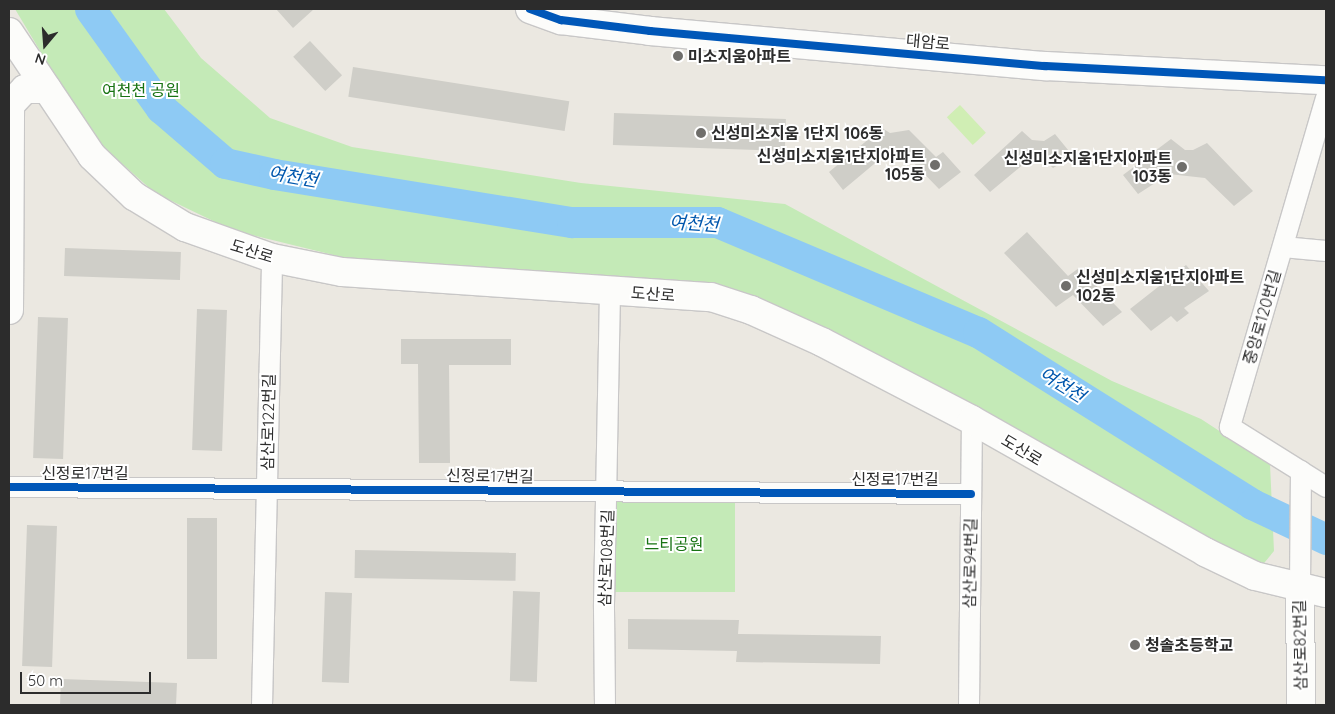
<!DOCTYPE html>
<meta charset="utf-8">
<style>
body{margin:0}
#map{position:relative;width:1335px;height:714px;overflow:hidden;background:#ebe8e1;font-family:Quicksand,"Noto Sans KR",sans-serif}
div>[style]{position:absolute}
.green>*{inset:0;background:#c4eab7;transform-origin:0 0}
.pitch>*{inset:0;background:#d0eeb4;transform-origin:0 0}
.river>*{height:31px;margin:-15.5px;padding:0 15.5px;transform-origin:15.5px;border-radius:15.5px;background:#8ecaf4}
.building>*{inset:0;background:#cfcec8;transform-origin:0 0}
.roads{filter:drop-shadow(1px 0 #c8c7c7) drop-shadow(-1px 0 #c8c7c7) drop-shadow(0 1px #c8c7c7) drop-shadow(0 -1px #c8c7c7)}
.street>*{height:20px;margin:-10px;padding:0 10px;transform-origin:10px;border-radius:10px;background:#fcfcfa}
.secondary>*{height:28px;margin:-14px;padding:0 14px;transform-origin:14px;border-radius:14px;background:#fcfcfa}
.cycleway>*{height:8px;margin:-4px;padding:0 4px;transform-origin:4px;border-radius:4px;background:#0057b8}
.dots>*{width:14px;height:14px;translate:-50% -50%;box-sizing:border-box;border:2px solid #fff;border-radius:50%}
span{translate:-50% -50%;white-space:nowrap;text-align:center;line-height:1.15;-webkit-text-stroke:4px #fff;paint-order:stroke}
.street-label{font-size:16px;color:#2c2c2c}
.poi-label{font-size:16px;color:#2c2c2c;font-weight:700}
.left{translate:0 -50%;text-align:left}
.right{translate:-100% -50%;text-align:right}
.park-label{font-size:16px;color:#187313}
.water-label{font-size:18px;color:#0057ad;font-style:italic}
.frame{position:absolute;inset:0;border:10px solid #2c2c2c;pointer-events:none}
.north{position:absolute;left:20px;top:20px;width:50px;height:50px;-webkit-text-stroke:4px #fff;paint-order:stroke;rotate:198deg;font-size:14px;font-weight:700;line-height:20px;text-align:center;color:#2c2c2c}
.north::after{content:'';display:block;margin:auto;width:18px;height:22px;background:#2c2c2c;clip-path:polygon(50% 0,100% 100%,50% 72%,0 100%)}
.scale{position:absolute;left:20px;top:672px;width:131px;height:22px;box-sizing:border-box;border:2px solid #2c2c2c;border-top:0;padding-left:6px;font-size:15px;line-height:18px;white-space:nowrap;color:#2c2c2c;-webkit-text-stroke:4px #fff;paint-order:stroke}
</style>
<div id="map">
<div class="green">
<i style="clip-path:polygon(15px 9px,164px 9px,201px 58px,270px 118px,352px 147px,581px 183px,785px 204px,1112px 381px,1201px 419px,1270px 464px,1274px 551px,1260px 568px,791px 319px,358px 261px,232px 230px,155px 193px,91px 136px)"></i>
<i style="left:614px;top:496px;width:121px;height:96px"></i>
</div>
<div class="pitch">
<i style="left:960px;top:105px;width:38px;height:18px;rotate:47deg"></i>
</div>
<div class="river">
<i style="left:90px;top:9px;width:122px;rotate:54.4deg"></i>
<i style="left:161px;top:108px;width:84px;rotate:40.7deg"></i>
<i style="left:225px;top:163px;width:50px;rotate:12.7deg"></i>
<i style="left:274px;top:174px;width:302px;rotate:9.2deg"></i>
<i style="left:572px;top:222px;width:145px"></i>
<i style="left:717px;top:222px;width:283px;rotate:22.9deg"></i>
<i style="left:978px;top:332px;width:324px;rotate:32.1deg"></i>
<i style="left:1252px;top:504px;width:82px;rotate:25.3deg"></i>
</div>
<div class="building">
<i style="clip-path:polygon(276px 9px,314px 9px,293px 28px)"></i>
<i style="left:310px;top:41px;width:47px;height:23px;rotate:47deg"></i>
<i style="left:353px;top:67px;width:219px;height:30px;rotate:9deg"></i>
<i style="left:614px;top:113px;width:172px;height:32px;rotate:2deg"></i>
<i style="clip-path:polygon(882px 128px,890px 133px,909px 130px,936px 157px,943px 152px,961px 172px,939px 189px,906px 155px,886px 154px,843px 190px,829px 172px)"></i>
<i style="clip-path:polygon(1022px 131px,1032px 140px,1044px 141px,1055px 134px,1073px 156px,1053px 168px,1044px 159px,1031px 158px,990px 192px,974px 175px)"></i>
<i style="clip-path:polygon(1171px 139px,1185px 150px,1193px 150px,1207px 143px,1253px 191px,1234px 206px,1205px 178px,1169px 174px,1138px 194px,1123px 175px)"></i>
<i style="clip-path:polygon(1027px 232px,1068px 276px,1079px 268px,1122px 312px,1103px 326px,1073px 295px,1056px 307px,1004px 253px)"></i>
<i style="left:65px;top:248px;width:116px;height:28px;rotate:2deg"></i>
<i style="clip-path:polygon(1186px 265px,1209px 291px,1184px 308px,1189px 313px,1177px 322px,1171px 316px,1151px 331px,1130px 309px)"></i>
<i style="left:197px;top:309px;width:30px;height:141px;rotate:2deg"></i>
<i style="left:38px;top:317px;width:30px;height:141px;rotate:2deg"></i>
<i style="clip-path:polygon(401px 339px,511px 339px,511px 365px,449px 365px,450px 463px,419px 463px,418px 364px,401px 364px)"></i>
<i style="left:187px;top:518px;width:30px;height:141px"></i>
<i style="left:27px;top:525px;width:30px;height:141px;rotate:2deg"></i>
<i style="left:355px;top:550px;width:161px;height:28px;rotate:1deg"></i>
<i style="left:513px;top:591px;width:27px;height:90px;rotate:2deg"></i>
<i style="left:325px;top:592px;width:27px;height:90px;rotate:2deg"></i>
<i style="clip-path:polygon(628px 619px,739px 620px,738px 634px,881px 636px,880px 664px,736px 662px,737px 651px,628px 649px)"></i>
<i style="clip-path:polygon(61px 679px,177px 683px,176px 705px,60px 705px)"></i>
</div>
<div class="roads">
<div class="street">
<i style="left:1326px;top:98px;width:343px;rotate:106.3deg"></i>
<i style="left:1230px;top:427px;width:113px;rotate:32deg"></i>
<i style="left:1283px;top:247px;width:43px;rotate:5.3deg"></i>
<i style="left:9px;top:487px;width:962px;rotate:0.42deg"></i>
<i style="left:1300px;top:585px;width:114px;rotate:-89.5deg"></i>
<i style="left:262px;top:705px;width:447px;rotate:-88.7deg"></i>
<i style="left:605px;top:705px;width:101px;rotate:-90.6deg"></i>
<i style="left:604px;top:604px;width:313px;rotate:-88.9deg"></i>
<i style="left:969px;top:705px;width:285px;rotate:-89.4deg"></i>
</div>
<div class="secondary">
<i style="left:530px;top:9px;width:33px;rotate:20deg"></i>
<i style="left:561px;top:20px;width:90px;rotate:7deg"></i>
<i style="left:650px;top:31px;width:397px;rotate:5.1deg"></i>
<i style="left:1045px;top:66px;width:281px;rotate:2.9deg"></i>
<i style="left:9px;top:32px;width:149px;rotate:56.2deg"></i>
<i style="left:92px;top:156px;width:58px;rotate:43.6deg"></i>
<i style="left:134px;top:196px;width:60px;rotate:31.3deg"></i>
<i style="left:185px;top:227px;width:92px;rotate:19.6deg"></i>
<i style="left:272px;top:258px;width:71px;rotate:11.3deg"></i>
<i style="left:342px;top:272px;width:370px;rotate:3.9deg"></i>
<i style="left:711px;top:297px;width:42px;rotate:18deg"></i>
<i style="left:751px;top:310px;width:78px;rotate:24.3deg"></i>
<i style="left:822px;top:342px;width:169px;rotate:27.5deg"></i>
<i style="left:972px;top:420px;width:268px;rotate:29.5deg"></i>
<i style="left:1205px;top:552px;width:55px;rotate:25.6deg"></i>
<i style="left:1255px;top:576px;width:73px;rotate:13.5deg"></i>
<i style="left:9px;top:310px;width:205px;rotate:-89.7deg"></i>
<i style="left:10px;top:105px;width:22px;rotate:-47deg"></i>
<i style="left:25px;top:89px;width:22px"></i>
<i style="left:1300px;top:585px;width:120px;rotate:89.5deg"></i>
</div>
</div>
<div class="cycleway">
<i style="left:530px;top:9px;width:33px;rotate:20deg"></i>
<i style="left:561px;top:20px;width:90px;rotate:7deg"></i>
<i style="left:650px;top:31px;width:397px;rotate:5.1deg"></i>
<i style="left:1045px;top:66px;width:281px;rotate:2.9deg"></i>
<i style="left:9px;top:487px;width:962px;rotate:0.42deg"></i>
</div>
<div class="dots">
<i style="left:678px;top:56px;background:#6f6e6b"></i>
<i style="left:701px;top:133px;background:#6f6e6b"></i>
<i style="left:935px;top:165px;background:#6f6e6b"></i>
<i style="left:1182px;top:167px;background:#6f6e6b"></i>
<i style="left:1066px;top:286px;background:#6f6e6b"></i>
<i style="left:1135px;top:645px;background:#6f6e6b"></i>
</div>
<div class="street-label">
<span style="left:928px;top:42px;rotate:5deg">대암로</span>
<span style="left:252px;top:251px;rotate:17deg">도산로</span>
<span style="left:653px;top:294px;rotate:4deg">도산로</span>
<span style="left:1262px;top:317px;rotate:-74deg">중앙로120번길</span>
<span style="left:268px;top:422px;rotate:-89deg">삼산로122번길</span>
<span style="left:1022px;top:450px;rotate:31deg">도산로</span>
<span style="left:85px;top:473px">신정로17번길</span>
<span style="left:490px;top:476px;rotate:1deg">신정로17번길</span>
<span style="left:895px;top:479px">신정로17번길</span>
<span style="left:606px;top:558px;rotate:-88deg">삼산로108번길</span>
<span style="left:970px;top:563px;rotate:-89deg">삼산로94번길</span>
<span style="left:1300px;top:645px;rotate:-91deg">삼산로82번길</span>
</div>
<div class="poi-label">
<span class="left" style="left:688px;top:56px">미소지움아파트</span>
<span class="left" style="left:711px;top:133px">신성미소지움 1단지 106동</span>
<span class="right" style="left:925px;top:165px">신성미소지움1단지아파트<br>105동</span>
<span class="right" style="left:1172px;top:167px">신성미소지움1단지아파트<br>103동</span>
<span class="left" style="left:1076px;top:286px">신성미소지움1단지아파트<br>102동</span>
<span class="left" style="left:1145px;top:645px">청솔초등학교</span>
</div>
<div class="park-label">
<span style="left:141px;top:90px">여천천 공원</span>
<span style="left:674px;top:544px">느티공원</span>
</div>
<div class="water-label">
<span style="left:293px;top:177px;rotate:10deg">여천천</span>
<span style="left:694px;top:224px;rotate:4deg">여천천</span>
<span style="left:1062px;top:385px;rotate:32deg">여천천</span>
</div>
<div class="frame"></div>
<div class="north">N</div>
<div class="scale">50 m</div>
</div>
